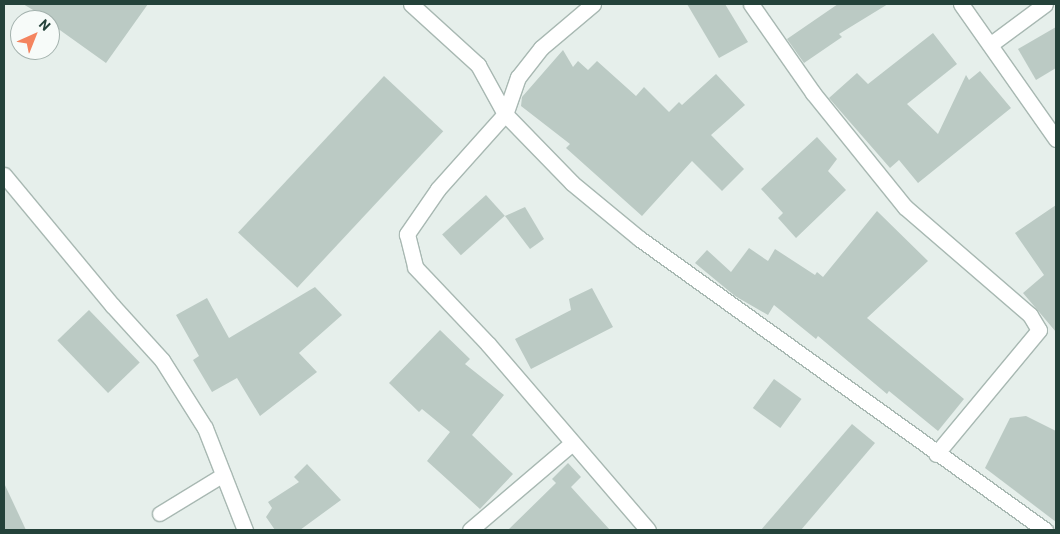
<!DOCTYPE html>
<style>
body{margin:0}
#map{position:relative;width:1060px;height:534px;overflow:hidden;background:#e6efeb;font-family:Barlow,sans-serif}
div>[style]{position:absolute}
.building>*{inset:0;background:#bbcac4;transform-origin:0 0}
.roads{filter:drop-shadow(1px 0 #a8b8b2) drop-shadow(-1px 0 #a8b8b2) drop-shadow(0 1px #a8b8b2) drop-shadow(0 -1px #a8b8b2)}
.lane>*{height:14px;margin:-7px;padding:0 7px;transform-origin:7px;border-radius:7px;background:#fff}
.street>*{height:15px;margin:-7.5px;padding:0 7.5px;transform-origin:7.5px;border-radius:7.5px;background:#fff}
span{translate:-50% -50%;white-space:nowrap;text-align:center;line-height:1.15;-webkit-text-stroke:4px #f7fbf9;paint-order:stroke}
.frame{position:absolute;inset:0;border:5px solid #24423a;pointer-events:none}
.north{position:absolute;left:10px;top:10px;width:50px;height:50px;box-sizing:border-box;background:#f7fbf9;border:1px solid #a3b1ad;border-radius:50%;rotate:44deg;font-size:14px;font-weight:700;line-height:20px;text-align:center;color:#24423a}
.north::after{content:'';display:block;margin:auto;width:18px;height:22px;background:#f4845f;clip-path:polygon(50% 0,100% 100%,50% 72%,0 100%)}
</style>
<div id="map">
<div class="building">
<i style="clip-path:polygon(23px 4px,148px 4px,106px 63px,50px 23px,50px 20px)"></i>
<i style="clip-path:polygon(687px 4px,725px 4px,748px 42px,719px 58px)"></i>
<i style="clip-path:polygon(838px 4px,888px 4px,839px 34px,842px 37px,804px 63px,787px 39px)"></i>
<i style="clip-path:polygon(1056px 27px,1056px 68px,1036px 80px,1018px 49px)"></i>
<i style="clip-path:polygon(933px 33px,957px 64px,907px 104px,938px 134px,966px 75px,969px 80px,980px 71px,1011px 108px,918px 183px,899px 160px,890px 168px,829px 98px,857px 73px,868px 84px)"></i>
<i style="clip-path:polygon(563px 50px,573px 67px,578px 61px,588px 70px,597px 61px,636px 96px,644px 87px,669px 112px,679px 102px,682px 105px,716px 74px,745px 105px,711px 135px,744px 169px,722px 191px,692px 161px,642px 216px,566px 148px,570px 144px,521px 106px,522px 97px)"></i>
<i style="left:384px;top:76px;width:81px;height:214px;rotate:43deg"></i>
<i style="clip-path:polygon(817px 137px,837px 159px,828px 171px,846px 190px,796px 238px,778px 218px,783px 213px,761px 189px)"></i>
<i style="left:486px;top:195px;width:28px;height:59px;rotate:48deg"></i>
<i style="clip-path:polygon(1056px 205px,1056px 332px,1023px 293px,1044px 275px,1015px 233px)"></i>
<i style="clip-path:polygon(525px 207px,544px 239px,530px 249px,505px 216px)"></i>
<i style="clip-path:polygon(877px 211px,928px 261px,867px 318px,964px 399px,938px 431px,889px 391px,887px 394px,818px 336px,816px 339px,774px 305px,768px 315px,735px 296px,695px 263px,707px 250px,731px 272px,749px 248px,768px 261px,775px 249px,815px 275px,817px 272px,823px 277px)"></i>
<i style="clip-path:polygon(315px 287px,342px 315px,299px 353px,317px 372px,260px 416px,237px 378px,212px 392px,193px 360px,199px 356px,176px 315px,207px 298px,229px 338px)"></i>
<i style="clip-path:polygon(592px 288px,613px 327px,531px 369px,515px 339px,571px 310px,569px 299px)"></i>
<i style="left:89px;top:310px;width:73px;height:44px;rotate:46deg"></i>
<i style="clip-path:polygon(440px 330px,470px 359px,465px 364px,504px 395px,472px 435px,513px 474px,480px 509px,427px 461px,450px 432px,422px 409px,419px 412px,389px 383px)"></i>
<i style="left:774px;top:379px;width:34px;height:36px;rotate:36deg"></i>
<i style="clip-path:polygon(1026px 416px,1056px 431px,1056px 522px,985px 468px,1010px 418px)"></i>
<i style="clip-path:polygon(852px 424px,875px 443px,801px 530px,761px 530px)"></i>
<i style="clip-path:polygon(568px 463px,581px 477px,571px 487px,610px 530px,508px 530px,556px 483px,552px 479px)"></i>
<i style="clip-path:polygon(307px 464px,341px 500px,300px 530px,275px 530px,266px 517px,272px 508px,268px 502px,299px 482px,294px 477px)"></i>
<i style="clip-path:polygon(4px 483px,26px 530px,4px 530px)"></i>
</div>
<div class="roads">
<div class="lane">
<i style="left:160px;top:514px;width:75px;rotate:-31.4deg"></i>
</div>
<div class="street">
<i style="left:411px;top:4px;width:91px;rotate:42.3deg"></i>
<i style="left:478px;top:65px;width:56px;rotate:61.1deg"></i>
<i style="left:505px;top:114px;width:96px;rotate:45.8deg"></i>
<i style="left:572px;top:183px;width:88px;rotate:39.5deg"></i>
<i style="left:640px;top:239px;width:499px;rotate:35.7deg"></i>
<i style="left:593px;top:4px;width:68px;rotate:139.8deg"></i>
<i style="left:541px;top:48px;width:37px;rotate:128deg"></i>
<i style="left:518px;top:77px;width:39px;rotate:109deg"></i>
<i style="left:505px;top:114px;width:101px;rotate:131.8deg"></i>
<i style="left:438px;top:189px;width:55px;rotate:124.6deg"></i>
<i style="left:407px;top:234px;width:34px;rotate:76deg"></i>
<i style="left:415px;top:267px;width:106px;rotate:46.5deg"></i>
<i style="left:488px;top:344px;width:245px;rotate:49.3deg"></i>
<i style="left:751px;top:4px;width:108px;rotate:55.1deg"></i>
<i style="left:813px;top:93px;width:146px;rotate:51.1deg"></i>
<i style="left:905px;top:207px;width:165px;rotate:40.8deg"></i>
<i style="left:1030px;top:315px;width:17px;rotate:59deg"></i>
<i style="left:1039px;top:330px;width:161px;rotate:129.7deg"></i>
<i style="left:961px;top:4px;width:165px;rotate:54.9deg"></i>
<i style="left:991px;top:44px;width:67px;rotate:-36.5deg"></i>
<i style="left:4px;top:175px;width:169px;rotate:50.3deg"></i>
<i style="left:112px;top:305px;width:74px;rotate:47.7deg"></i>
<i style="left:162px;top:360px;width:80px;rotate:57.7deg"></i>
<i style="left:205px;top:428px;width:110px;rotate:68.6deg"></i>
<i style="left:470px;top:530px;width:133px;rotate:-40.4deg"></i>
</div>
</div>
<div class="frame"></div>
<div class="north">N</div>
</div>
